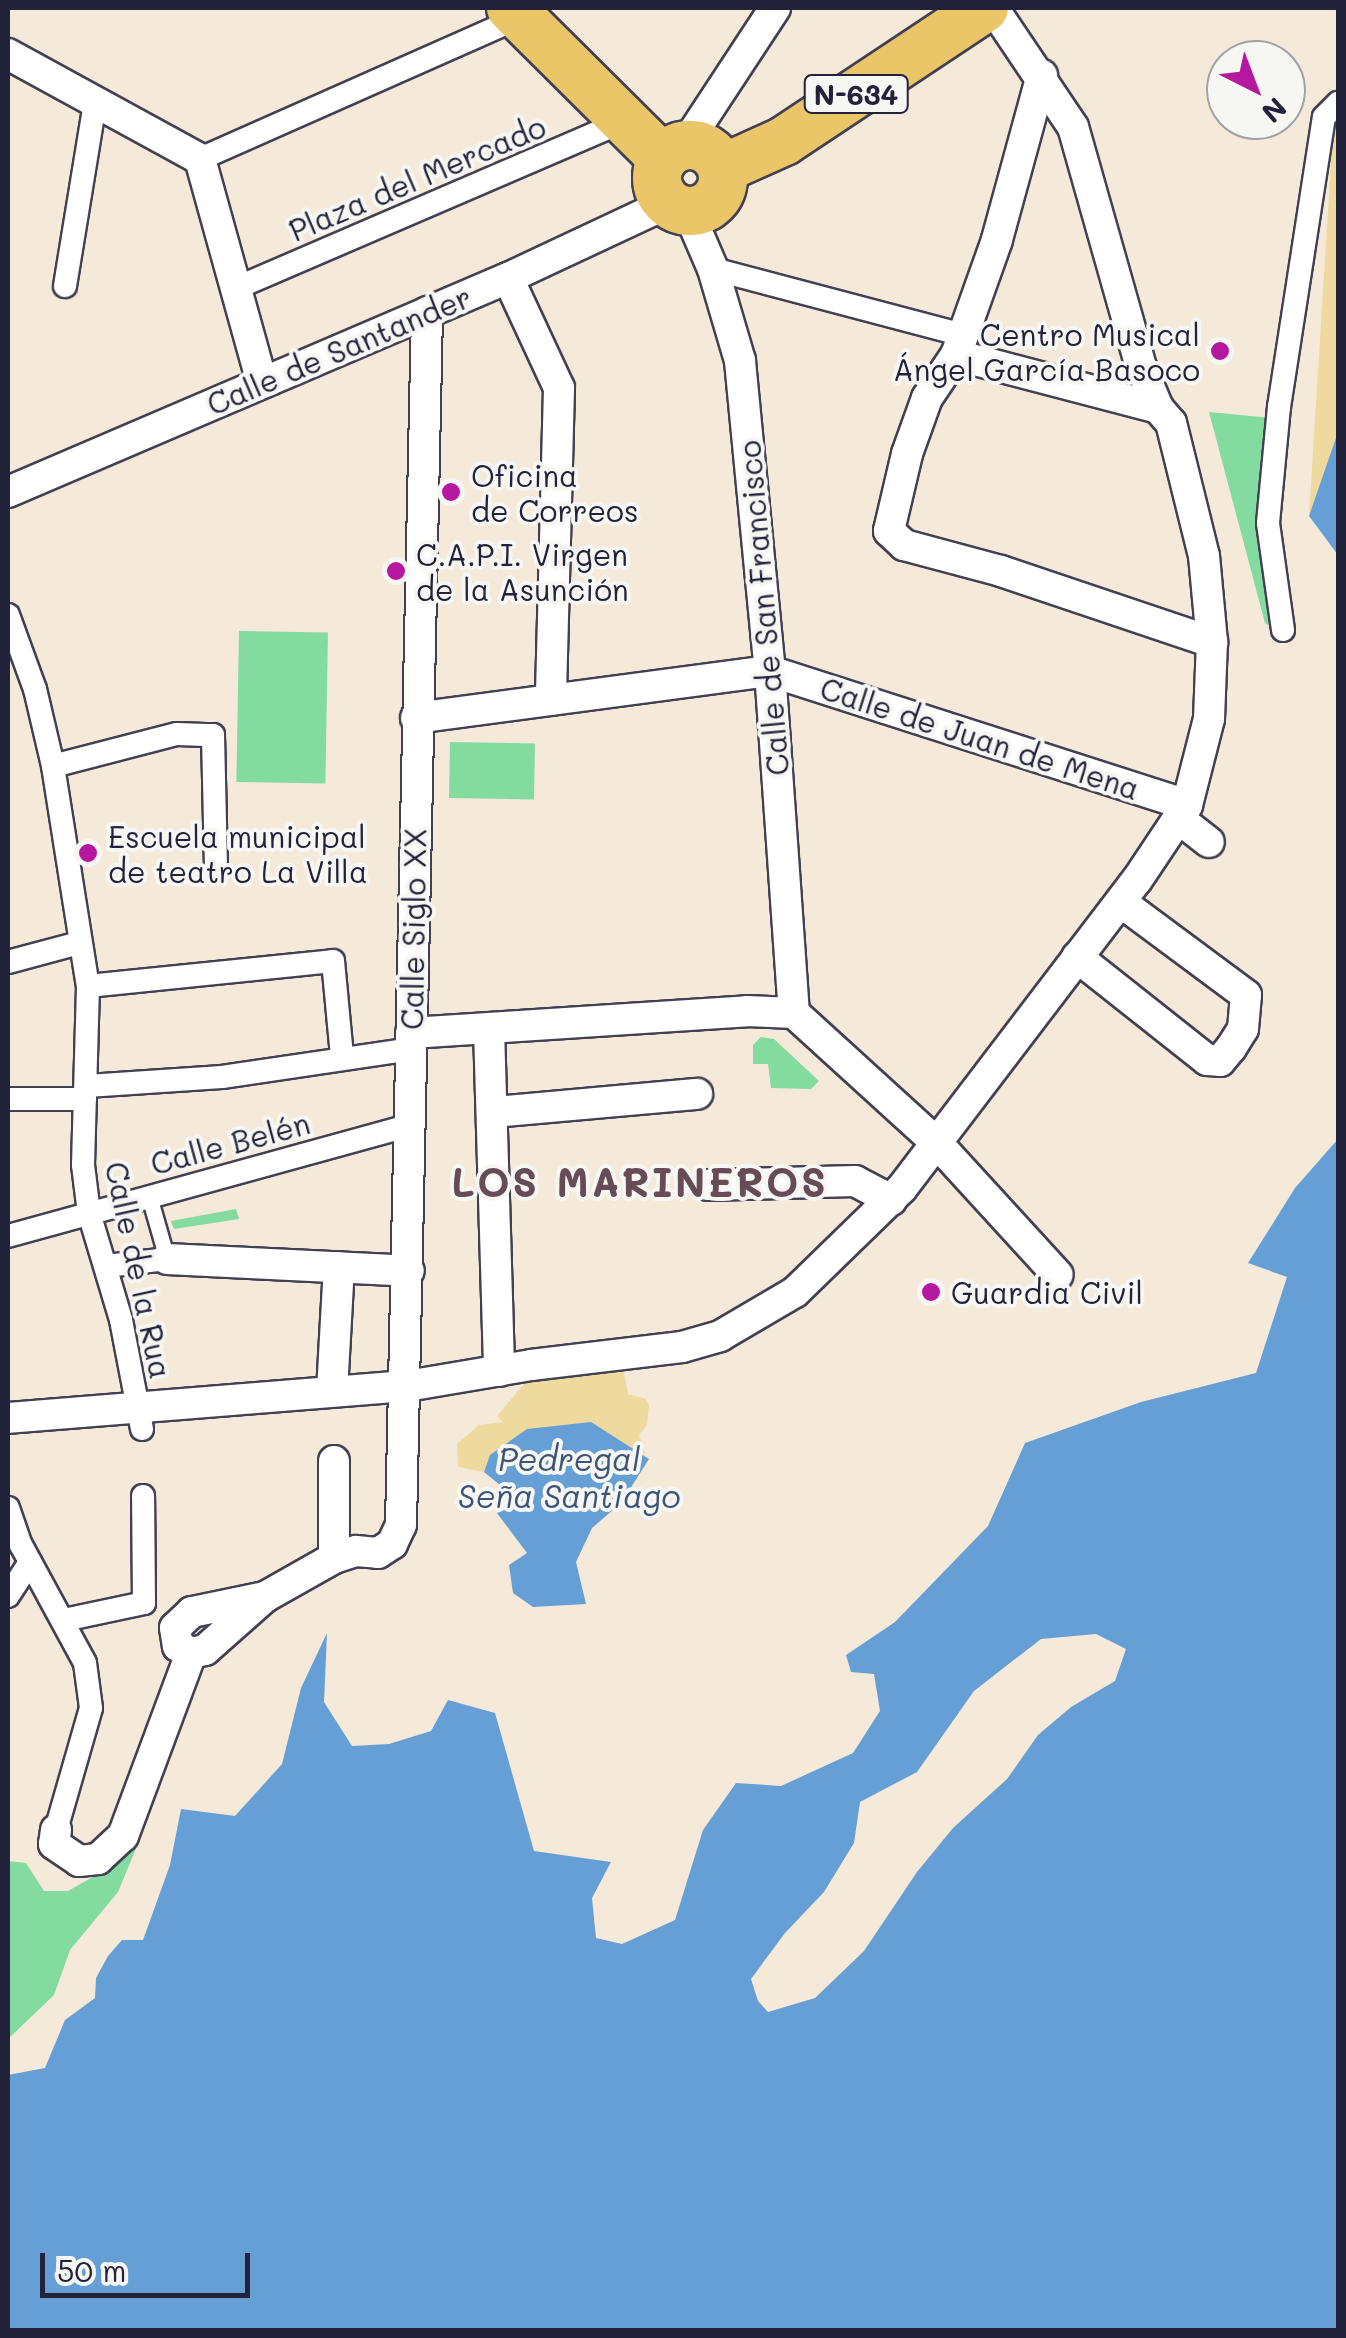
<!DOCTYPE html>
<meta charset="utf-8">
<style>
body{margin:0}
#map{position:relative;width:1346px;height:2338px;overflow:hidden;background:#f5e9d9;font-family:Mali,sans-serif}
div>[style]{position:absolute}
.green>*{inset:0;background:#84db9f;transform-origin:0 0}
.sand>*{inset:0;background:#eeda9e}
.water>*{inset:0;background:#669fd5}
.roads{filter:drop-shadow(2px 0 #424053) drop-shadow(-2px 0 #424053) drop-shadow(0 2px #424053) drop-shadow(0 -2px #424053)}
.service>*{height:15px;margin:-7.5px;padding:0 7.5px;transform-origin:7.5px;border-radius:7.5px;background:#fff}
.pedestrian>*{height:22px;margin:-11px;padding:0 11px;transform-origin:11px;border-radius:11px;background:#fff}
.minor>*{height:30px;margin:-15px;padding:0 15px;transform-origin:15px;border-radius:15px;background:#fff}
.trunk>*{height:48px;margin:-24px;padding:0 24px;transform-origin:24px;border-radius:24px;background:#eac669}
.trunk>.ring{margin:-24px;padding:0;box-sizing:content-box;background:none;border:48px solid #eac669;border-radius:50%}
.dots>*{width:28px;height:28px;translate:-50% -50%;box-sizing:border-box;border:5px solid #f6f6f2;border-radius:50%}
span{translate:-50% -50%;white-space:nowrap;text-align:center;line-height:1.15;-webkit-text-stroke:8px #f6f6f2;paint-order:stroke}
.shield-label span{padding:2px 8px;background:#f6f6f2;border:2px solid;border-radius:8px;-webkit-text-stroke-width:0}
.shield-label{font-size:28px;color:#22223b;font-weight:700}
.street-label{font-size:30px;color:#22223b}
.poi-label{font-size:30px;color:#22223b}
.right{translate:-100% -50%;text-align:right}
.left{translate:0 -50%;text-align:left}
.water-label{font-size:32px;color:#3d5479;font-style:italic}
.district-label{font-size:40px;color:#674c57;font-weight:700;letter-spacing:2.5px}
.frame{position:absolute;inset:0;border:10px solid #22223b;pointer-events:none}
.north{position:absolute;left:1206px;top:40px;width:100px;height:100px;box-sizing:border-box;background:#f6f6f2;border:2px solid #a1a1a9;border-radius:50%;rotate:138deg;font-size:28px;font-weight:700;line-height:40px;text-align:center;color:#22223b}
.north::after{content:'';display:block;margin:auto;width:35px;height:45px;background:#b5179e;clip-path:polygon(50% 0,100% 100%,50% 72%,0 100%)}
.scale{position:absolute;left:40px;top:2253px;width:210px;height:45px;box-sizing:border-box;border:5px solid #22223b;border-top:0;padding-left:12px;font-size:30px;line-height:35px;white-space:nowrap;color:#22223b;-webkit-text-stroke:8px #f6f6f2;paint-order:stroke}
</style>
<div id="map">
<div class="green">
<i style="clip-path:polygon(1209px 412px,1271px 418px,1276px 630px,1265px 623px)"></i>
<i style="left:239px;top:631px;width:89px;height:151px;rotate:1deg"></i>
<i style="left:450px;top:742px;width:85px;height:56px;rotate:1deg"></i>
<i style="clip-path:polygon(761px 1037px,774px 1039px,819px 1081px,811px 1089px,771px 1088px,768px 1064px,753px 1064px,753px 1045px)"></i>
<i style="clip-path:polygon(236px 1209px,239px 1219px,174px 1229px,171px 1221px)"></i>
<i style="clip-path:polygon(140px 1839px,118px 1892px,70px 1950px,54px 1995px,8px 2039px,8px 1861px,26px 1863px,44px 1891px,68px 1891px,112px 1866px)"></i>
</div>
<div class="sand">
<i style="clip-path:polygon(1338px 109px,1338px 478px,1309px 516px,1334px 113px)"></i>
<i style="clip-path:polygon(623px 1367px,628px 1394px,646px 1399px,649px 1405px,647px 1425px,639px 1435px,645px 1453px,640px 1456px,591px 1422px,490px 1455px,484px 1472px,458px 1467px,457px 1444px,479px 1425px,503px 1422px,497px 1416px,529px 1378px)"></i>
</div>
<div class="water">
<i style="clip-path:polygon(1338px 432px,1338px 555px,1309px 516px)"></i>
<i style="clip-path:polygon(evenodd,1338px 1139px,1338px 2330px,8px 2330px,8px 2075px,45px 2068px,65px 2020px,95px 1998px,96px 1978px,108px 1956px,122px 1940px,143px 1940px,170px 1865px,181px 1809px,235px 1816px,282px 1764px,301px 1688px,327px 1633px,324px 1702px,352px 1746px,389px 1744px,431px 1731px,448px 1700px,495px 1713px,534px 1851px,611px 1862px,592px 1898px,596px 1938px,622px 1944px,675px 1920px,703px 1830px,736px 1783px,781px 1786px,853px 1753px,880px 1711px,874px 1674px,851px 1672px,846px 1655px,895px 1622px,988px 1526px,1025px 1443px,1141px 1402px,1256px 1373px,1287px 1277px,1248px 1263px,1295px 1188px,1338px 1139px,1096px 1634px,1126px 1649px,1115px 1681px,1071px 1707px,1038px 1735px,1007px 1779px,953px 1828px,917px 1872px,864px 1951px,815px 1998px,768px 2012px,758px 2001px,751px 1979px,785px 1933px,824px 1892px,854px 1843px,860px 1802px,917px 1772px,974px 1691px,1041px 1639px,1096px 1634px)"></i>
<i style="clip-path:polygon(591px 1422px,649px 1459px,621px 1503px,592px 1528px,576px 1562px,586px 1604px,533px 1607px,513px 1593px,509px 1565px,527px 1553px,497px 1513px,522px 1503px,484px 1472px,490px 1455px,527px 1429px)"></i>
</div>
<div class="roads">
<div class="service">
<i style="left:149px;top:1196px;width:66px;rotate:74.1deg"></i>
</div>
<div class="pedestrian">
<i style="left:200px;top:159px;width:350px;rotate:-23.9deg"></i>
<i style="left:713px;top:269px;width:259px;rotate:14.8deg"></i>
<i style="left:65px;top:286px;width:185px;rotate:-80.7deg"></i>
<i style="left:234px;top:289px;width:425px;rotate:-23.3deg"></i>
<i style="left:8px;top:615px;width:79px;rotate:70deg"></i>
<i style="left:35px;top:689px;width:79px;rotate:76.8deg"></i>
<i style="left:53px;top:766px;width:223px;rotate:81deg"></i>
<i style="left:88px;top:986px;width:179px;rotate:91.6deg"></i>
<i style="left:83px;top:1165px;width:48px;rotate:82.9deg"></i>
<i style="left:89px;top:1213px;width:112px;rotate:73.3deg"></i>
<i style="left:121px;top:1320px;width:111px;rotate:79.1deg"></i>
<i style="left:1283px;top:630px;width:108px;rotate:-98deg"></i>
<i style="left:1268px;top:523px;width:117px;rotate:-84.6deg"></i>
<i style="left:1279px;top:407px;width:293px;rotate:-81.2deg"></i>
<i style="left:1324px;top:117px;width:20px;rotate:-45deg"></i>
<i style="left:53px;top:766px;width:128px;rotate:-14.5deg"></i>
<i style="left:177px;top:734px;width:36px;rotate:2deg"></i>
<i style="left:213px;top:735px;width:129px;rotate:88.7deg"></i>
<i style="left:8px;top:962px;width:73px;rotate:-15deg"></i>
<i style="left:88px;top:986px;width:246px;rotate:-5.8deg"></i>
<i style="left:333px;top:961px;width:96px;rotate:84.6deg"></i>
<i style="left:87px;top:1086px;width:135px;rotate:-3.8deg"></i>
<i style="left:222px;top:1077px;width:191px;rotate:-8.4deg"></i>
<i style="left:8px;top:1099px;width:77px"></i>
<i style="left:8px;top:1236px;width:418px;rotate:-15.4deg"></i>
<i style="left:106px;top:1266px;width:61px;rotate:-6.5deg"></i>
<i style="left:8px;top:1508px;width:39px;rotate:71deg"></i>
<i style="left:21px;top:1545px;width:134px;rotate:61.5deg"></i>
<i style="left:85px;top:1663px;width:45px;rotate:82.4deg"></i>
<i style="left:91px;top:1708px;width:127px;rotate:106deg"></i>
<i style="left:8px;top:1596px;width:40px;rotate:-57.1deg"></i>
<i style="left:64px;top:1620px;width:82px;rotate:-12deg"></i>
<i style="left:144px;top:1603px;width:107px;rotate:-90.5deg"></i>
</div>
<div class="minor">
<i style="left:8px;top:54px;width:219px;rotate:28.7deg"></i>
<i style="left:200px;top:159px;width:231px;rotate:74.5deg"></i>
<i style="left:1042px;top:75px;width:171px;rotate:105.3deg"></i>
<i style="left:997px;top:240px;width:122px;rotate:109.6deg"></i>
<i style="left:956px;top:355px;width:52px;rotate:124deg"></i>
<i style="left:927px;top:398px;width:59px;rotate:109.7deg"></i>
<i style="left:907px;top:454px;width:79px;rotate:103.2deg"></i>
<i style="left:889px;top:531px;width:21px;rotate:43deg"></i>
<i style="left:904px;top:545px;width:100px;rotate:15deg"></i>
<i style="left:1001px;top:571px;width:223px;rotate:18.6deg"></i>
<i style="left:685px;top:145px;width:164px;rotate:-56.7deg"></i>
<i style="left:688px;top:211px;width:63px;rotate:66.7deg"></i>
<i style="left:713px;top:269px;width:96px;rotate:73.6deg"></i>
<i style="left:740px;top:361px;width:311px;rotate:84.5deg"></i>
<i style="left:770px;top:671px;width:343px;rotate:86deg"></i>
<i style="left:508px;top:278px;width:121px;rotate:65.1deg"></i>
<i style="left:559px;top:388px;width:312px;rotate:91.5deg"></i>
<i style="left:956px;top:355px;width:209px;rotate:14.7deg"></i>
<i style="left:8px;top:492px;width:544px;rotate:-23.17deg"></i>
<i style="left:508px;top:278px;width:177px;rotate:-25.1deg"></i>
<i style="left:416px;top:718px;width:357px;rotate:-7.6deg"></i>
<i style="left:770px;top:671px;width:438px;rotate:17.8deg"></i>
<i style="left:1178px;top:818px;width:39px;rotate:38deg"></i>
<i style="left:1077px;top:957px;width:166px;rotate:38.4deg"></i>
<i style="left:1207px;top:1060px;width:13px;rotate:4deg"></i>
<i style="left:1220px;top:1061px;width:17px;rotate:-50deg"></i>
<i style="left:1231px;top:1048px;width:22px;rotate:-58deg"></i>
<i style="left:1243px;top:1029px;width:34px;rotate:-85deg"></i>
<i style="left:1246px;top:995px;width:156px;rotate:-143.4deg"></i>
<i style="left:489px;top:1029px;width:342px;rotate:88.3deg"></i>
<i style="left:411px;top:1033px;width:337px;rotate:-3.7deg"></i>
<i style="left:747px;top:1011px;width:47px;rotate:2.4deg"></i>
<i style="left:794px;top:1013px;width:192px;rotate:42.3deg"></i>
<i style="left:936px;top:1142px;width:180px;rotate:47.5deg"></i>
<i style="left:494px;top:1112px;width:204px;rotate:-5.1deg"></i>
<i style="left:708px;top:1185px;width:147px;rotate:-1.6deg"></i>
<i style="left:855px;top:1181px;width:41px;rotate:27.8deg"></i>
<i style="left:167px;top:1259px;width:242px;rotate:2.8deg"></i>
<i style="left:332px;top:1391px;width:124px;rotate:-86.8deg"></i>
<i style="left:8px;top:1418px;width:400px;rotate:-4.6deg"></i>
<i style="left:407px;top:1386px;width:126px;rotate:-9.6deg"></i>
<i style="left:531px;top:1365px;width:152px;rotate:-6.8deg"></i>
<i style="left:682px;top:1347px;width:40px;rotate:-16deg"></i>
<i style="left:720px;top:1336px;width:87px;rotate:-30.4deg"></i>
<i style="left:795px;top:1292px;width:149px;rotate:-44.2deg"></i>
<i style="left:902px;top:1188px;width:387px;rotate:-52.7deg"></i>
<i style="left:1137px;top:880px;width:90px;rotate:-56.3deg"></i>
<i style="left:1187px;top:805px;width:89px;rotate:-75.7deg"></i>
<i style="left:1209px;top:719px;width:77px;rotate:-87.8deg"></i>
<i style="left:1212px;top:642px;width:86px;rotate:-95.3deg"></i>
<i style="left:1204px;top:556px;width:137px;rotate:-103.9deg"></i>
<i style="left:1171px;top:423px;width:20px;rotate:-131deg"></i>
<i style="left:1158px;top:408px;width:44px;rotate:-112.5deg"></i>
<i style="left:1141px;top:367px;width:249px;rotate:-105.8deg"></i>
<i style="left:1073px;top:127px;width:143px;rotate:-123.9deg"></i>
<i style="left:334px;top:1461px;width:97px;rotate:90deg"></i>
<i style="left:265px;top:1597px;width:75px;rotate:168.4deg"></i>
<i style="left:192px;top:1612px;width:23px;rotate:137deg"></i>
<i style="left:175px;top:1628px;width:18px;rotate:81deg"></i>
<i style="left:178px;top:1646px;width:15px;rotate:28deg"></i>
<i style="left:191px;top:1653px;width:14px;rotate:-12deg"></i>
<i style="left:205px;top:1650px;width:80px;rotate:-41.5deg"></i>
<i style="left:265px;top:1597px;width:79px;rotate:-29.5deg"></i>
<i style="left:334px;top:1558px;width:23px;rotate:-18deg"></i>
<i style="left:356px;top:1551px;width:22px;rotate:5deg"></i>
<i style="left:378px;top:1553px;width:17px;rotate:-33deg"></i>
<i style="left:392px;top:1544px;width:21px;rotate:-65deg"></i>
<i style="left:401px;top:1525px;width:1213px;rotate:-88.77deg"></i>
<i style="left:56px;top:1830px;width:14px;rotate:98deg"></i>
<i style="left:54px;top:1844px;width:30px;rotate:34deg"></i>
<i style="left:79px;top:1861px;width:19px;rotate:-6deg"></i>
<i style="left:98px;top:1859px;width:34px;rotate:-43deg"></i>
<i style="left:123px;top:1836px;width:195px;rotate:-69.6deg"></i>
</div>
<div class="trunk">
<i style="left:511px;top:8px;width:214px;rotate:44.8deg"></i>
<i class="ring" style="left:657px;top:145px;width:18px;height:18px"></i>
<i style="left:722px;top:169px;width:68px;rotate:-24.3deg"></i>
<i style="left:784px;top:141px;width:240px;rotate:-33.6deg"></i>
</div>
</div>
<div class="dots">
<i style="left:1220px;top:351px;background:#b5179e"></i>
<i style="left:451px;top:492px;background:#b5179e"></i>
<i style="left:396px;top:571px;background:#b5179e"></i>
<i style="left:88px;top:853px;background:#b5179e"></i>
<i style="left:931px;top:1292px;background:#b5179e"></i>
</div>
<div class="shield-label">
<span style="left:856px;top:94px">N-634</span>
</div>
<div class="street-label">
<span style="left:417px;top:178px;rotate:-23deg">Plaza del Mercado</span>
<span style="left:339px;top:350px;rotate:-23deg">Calle de Santander</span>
<span style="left:763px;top:608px;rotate:-95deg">Calle de San Francisco</span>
<span style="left:980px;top:738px;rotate:18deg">Calle de Juan de Mena</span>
<span style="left:413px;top:929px;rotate:-89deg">Calle Siglo XX</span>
<span style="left:230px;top:1143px;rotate:-15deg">Calle Belén</span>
<span style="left:139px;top:1270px;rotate:78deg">Calle de la Rua</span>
</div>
<div class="poi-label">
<span class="right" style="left:1200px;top:351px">Centro Musical<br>Ángel García Basoco</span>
<span class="left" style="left:471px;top:492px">Oficina<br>de Correos</span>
<span class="left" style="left:416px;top:571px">C.A.P.I. Virgen<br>de la Asunción</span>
<span class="left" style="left:108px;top:853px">Escuela municipal<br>de teatro La Villa</span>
<span class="left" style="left:951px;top:1292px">Guardia Civil</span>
</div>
<div class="water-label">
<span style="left:569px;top:1477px">Pedregal<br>Seña Santiago</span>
</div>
<div class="district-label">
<span style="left:640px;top:1181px">LOS MARINEROS</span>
</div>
<div class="frame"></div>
<div class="north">N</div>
<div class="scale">50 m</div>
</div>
